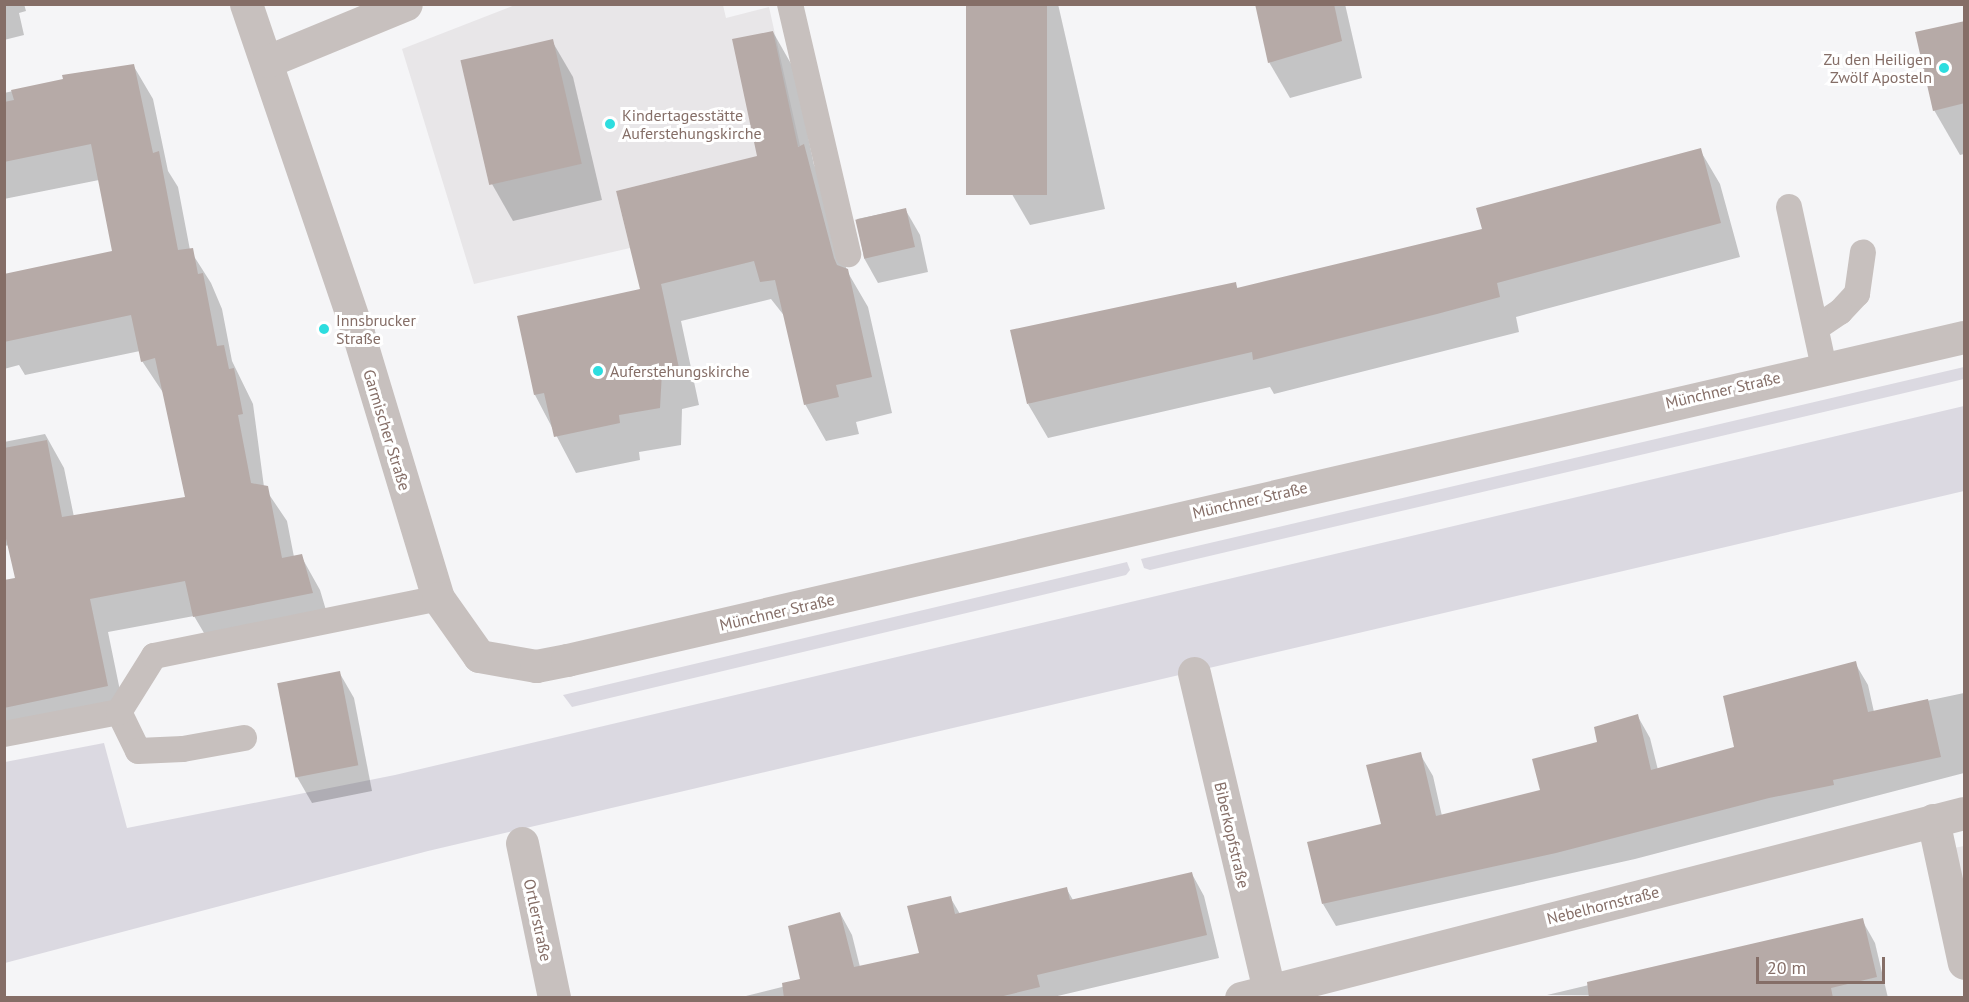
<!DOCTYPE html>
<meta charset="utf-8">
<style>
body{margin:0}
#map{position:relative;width:1969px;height:1002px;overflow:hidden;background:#f5f5f7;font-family:"PT Sans",sans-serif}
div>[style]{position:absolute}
.built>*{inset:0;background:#e8e6e8}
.green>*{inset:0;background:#dbd9e1}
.shadow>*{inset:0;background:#0003}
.building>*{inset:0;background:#b6aaa7;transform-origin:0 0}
.lane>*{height:26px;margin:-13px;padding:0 13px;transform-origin:13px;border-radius:13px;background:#c7c0be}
.street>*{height:33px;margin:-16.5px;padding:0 16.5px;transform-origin:16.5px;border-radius:16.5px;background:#c7c0be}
.dots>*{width:16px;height:16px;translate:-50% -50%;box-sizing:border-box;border:3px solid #fff;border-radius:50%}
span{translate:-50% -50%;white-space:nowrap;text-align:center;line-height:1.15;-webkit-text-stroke:6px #fff;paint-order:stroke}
.poi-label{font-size:16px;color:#856e67}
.right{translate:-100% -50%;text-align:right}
.left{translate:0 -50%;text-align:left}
.street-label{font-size:16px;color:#856e67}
.frame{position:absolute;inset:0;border:6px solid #856e67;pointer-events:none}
.scale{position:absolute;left:1756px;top:957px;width:129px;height:27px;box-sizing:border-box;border:3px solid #856e67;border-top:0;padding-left:8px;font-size:18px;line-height:21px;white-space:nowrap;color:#856e67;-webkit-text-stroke:4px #fff;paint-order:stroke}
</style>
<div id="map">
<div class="built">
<i style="clip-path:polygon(515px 5px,723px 5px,726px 18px,769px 7px,800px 146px,616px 191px,630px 248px,474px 284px,402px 49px)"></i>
<i style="clip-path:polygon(1964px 846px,1964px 893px,1954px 848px)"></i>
</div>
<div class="green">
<i style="clip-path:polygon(1964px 367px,1964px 379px,1150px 570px,1144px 568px,1141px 559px)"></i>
<i style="clip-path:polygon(1964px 406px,1964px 491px,428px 851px,5px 963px,5px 762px,104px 743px,127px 828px,395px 775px)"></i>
<i style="clip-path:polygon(1127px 562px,1130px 570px,1126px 575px,572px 707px,563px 695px)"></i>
</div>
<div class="shadow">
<i style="clip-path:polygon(4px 4px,24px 4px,26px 11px,19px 13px,24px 35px,4px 40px)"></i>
<i style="clip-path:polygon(966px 4px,1058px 4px,1105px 209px,1030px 225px,1009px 189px)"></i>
<i style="clip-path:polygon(1256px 4px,1345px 4px,1362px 78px,1290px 98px,1269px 62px)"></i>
<i style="clip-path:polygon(1964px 22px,1964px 154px,1960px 155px,1934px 110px)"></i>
<i style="clip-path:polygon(773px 32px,794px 69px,814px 165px,825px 183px,847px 271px,868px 307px,892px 413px,856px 422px,859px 434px,826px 441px,805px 404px,786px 318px,771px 299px,681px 321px,699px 405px,682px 409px,681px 445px,639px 452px,640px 460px,576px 473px,535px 395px,519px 317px,642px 290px,759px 158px)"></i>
<i style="clip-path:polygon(552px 41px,573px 77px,602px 200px,513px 221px,492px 184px)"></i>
<i style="clip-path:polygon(133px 65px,153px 99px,168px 171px,178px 187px,190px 250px,211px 283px,222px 309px,232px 361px,253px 404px,264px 487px,287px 521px,294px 557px,301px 556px,320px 590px,331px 627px,214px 650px,194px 616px,108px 632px,126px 720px,4px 745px,4px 582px,17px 579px,10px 545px,4px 546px,4px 442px,45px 434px,64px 468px,74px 517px,186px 499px,164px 394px,142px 361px,140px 351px,25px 375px,19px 365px,4px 369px,4px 275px,114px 252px,99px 180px,4px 199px,4px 93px)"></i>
<i style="clip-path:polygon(1700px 150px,1720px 184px,1740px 257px,1516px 317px,1519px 332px,1274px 394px,1270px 387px,1048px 438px,1028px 404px,1235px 283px,1238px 289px,1484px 230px)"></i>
<i style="clip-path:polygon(905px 209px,920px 235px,928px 272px,878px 283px,864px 258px,857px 219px)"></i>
<i style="clip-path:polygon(1855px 663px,1868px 685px,1874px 712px,1964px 693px,1964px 773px,1635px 859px,1336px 926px,1323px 904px,1383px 825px,1420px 754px,1433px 776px,1442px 816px,1542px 791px,1637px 715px,1650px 738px,1658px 770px,1736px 748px)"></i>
<i style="clip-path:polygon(339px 672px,354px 698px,372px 791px,312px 803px,297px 777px)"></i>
<i style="clip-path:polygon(1192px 874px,1204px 896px,1219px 958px,1049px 998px,738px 998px,802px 982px,840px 913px,852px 935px,860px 967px,921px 954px,950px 897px,960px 914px,1066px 888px,1073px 900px)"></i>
<i style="clip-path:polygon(1862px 920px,1875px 943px,1888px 998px,1547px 995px)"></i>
</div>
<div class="building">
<i style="left:966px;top:4px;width:81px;height:191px"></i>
<i style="clip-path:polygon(1255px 4px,1334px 4px,1342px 41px,1268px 63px)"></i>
<i style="clip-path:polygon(1965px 21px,1965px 103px,1933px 111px,1915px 32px)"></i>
<i style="clip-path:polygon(773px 31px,798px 147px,804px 144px,834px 258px,837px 265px,848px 269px,872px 377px,836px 385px,839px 397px,804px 405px,775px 280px,760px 282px,754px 261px,661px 284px,679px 368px,662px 372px,660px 408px,619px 415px,620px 423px,554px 437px,544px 393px,534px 395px,517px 316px,640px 289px,616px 191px,757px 156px,732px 39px)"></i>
<i style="left:553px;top:39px;width:128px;height:95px;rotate:77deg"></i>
<i style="clip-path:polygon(134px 64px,153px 153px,159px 151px,178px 250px,193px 248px,198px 274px,203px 273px,217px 346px,224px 345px,229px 369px,234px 368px,243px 414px,238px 415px,251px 483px,268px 486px,282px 558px,302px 554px,313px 593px,193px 617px,185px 581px,90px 599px,108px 686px,4px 708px,4px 580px,15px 578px,4px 530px,4px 448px,47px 440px,62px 517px,185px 497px,155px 358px,141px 362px,131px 315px,4px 342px,4px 274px,112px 251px,91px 144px,4px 162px,4px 102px,14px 100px,11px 90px,63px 79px,62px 75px)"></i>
<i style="clip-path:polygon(1701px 148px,1721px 223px,1497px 283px,1500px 297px,1437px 314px,1253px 360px,1252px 352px,1027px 404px,1010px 330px,1236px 282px,1237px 288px,1482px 229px,1476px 208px)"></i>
<i style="left:906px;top:208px;width:40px;height:52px;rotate:77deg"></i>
<i style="clip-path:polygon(1856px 661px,1868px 712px,1928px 699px,1941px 757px,1833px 780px,1834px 785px,1769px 798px,1556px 853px,1322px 904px,1307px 842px,1381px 824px,1366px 765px,1421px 752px,1436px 816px,1540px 790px,1532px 759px,1597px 742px,1594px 727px,1638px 714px,1651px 770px,1734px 747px,1723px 696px)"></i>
<i style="left:340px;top:671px;width:96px;height:64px;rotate:79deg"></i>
<i style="clip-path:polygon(1192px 872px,1207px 935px,1037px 975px,1040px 987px,995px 998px,784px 998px,782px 983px,800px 979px,788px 926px,840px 912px,854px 967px,919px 953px,907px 906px,951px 896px,955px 914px,1067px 887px,1070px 900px)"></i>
<i style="clip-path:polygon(1863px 918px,1877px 977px,1831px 988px,1833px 998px,1589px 998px,1587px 982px)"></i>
</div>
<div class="lane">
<i style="left:790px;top:4px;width:257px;rotate:76.9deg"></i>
<i style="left:1789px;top:207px;width:164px;rotate:77.7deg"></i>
<i style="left:1816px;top:328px;width:29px;rotate:-34deg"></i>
<i style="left:1840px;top:312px;width:25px;rotate:-47deg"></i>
<i style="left:1857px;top:294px;width:42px;rotate:-81.9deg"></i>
<i style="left:119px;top:712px;width:43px;rotate:64deg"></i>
<i style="left:138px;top:751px;width:45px;rotate:-2.5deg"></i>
<i style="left:183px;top:749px;width:62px;rotate:-10.2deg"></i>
<i style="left:4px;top:734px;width:117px;rotate:-10.8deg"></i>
<i style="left:119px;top:712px;width:66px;rotate:-58deg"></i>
<i style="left:154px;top:656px;width:290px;rotate:-11.5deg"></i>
</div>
<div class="street">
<i style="left:246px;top:4px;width:348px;rotate:71.2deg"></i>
<i style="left:358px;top:333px;width:277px;rotate:73.2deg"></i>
<i style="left:438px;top:598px;width:71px;rotate:54.7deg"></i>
<i style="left:479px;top:656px;width:58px;rotate:10deg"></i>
<i style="left:536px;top:666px;width:32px;rotate:-11deg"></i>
<i style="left:567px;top:660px;width:1434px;rotate:-13.02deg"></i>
<i style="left:268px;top:61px;width:149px;rotate:-22.4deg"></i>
<i style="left:1194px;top:673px;width:334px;rotate:76.7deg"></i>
<i style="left:1933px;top:820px;width:146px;rotate:77.8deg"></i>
<i style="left:522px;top:843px;width:158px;rotate:78.3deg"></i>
<i style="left:1241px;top:998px;width:746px;rotate:-14.35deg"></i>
</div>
<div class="dots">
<i style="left:1944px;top:68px;background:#2ddddf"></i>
<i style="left:610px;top:124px;background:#2ddddf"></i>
<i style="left:324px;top:329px;background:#2ddddf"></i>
<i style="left:598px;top:371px;background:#2ddddf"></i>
</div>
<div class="poi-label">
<span class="right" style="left:1932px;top:68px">Zu den Heiligen<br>Zwölf Aposteln</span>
<span class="left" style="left:622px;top:124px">Kindertagesstätte<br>Auferstehungskirche</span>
<span class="left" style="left:336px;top:329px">Innsbrucker<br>Straße</span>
<span class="left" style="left:610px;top:371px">Auferstehungskirche</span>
</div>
<div class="street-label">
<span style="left:1723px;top:390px;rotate:-13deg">Münchner Straße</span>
<span style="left:387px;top:430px;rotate:73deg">Garmischer Straße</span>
<span style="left:1250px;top:500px;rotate:-13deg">Münchner Straße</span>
<span style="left:777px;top:612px;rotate:-13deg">Münchner Straße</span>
<span style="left:1232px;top:835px;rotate:77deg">Biberkopfstraße</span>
<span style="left:1603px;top:905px;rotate:-14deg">Nebelhornstraße</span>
<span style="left:538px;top:920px;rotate:78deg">Ortlerstraße</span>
</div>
<div class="frame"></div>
<div class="scale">20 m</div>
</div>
